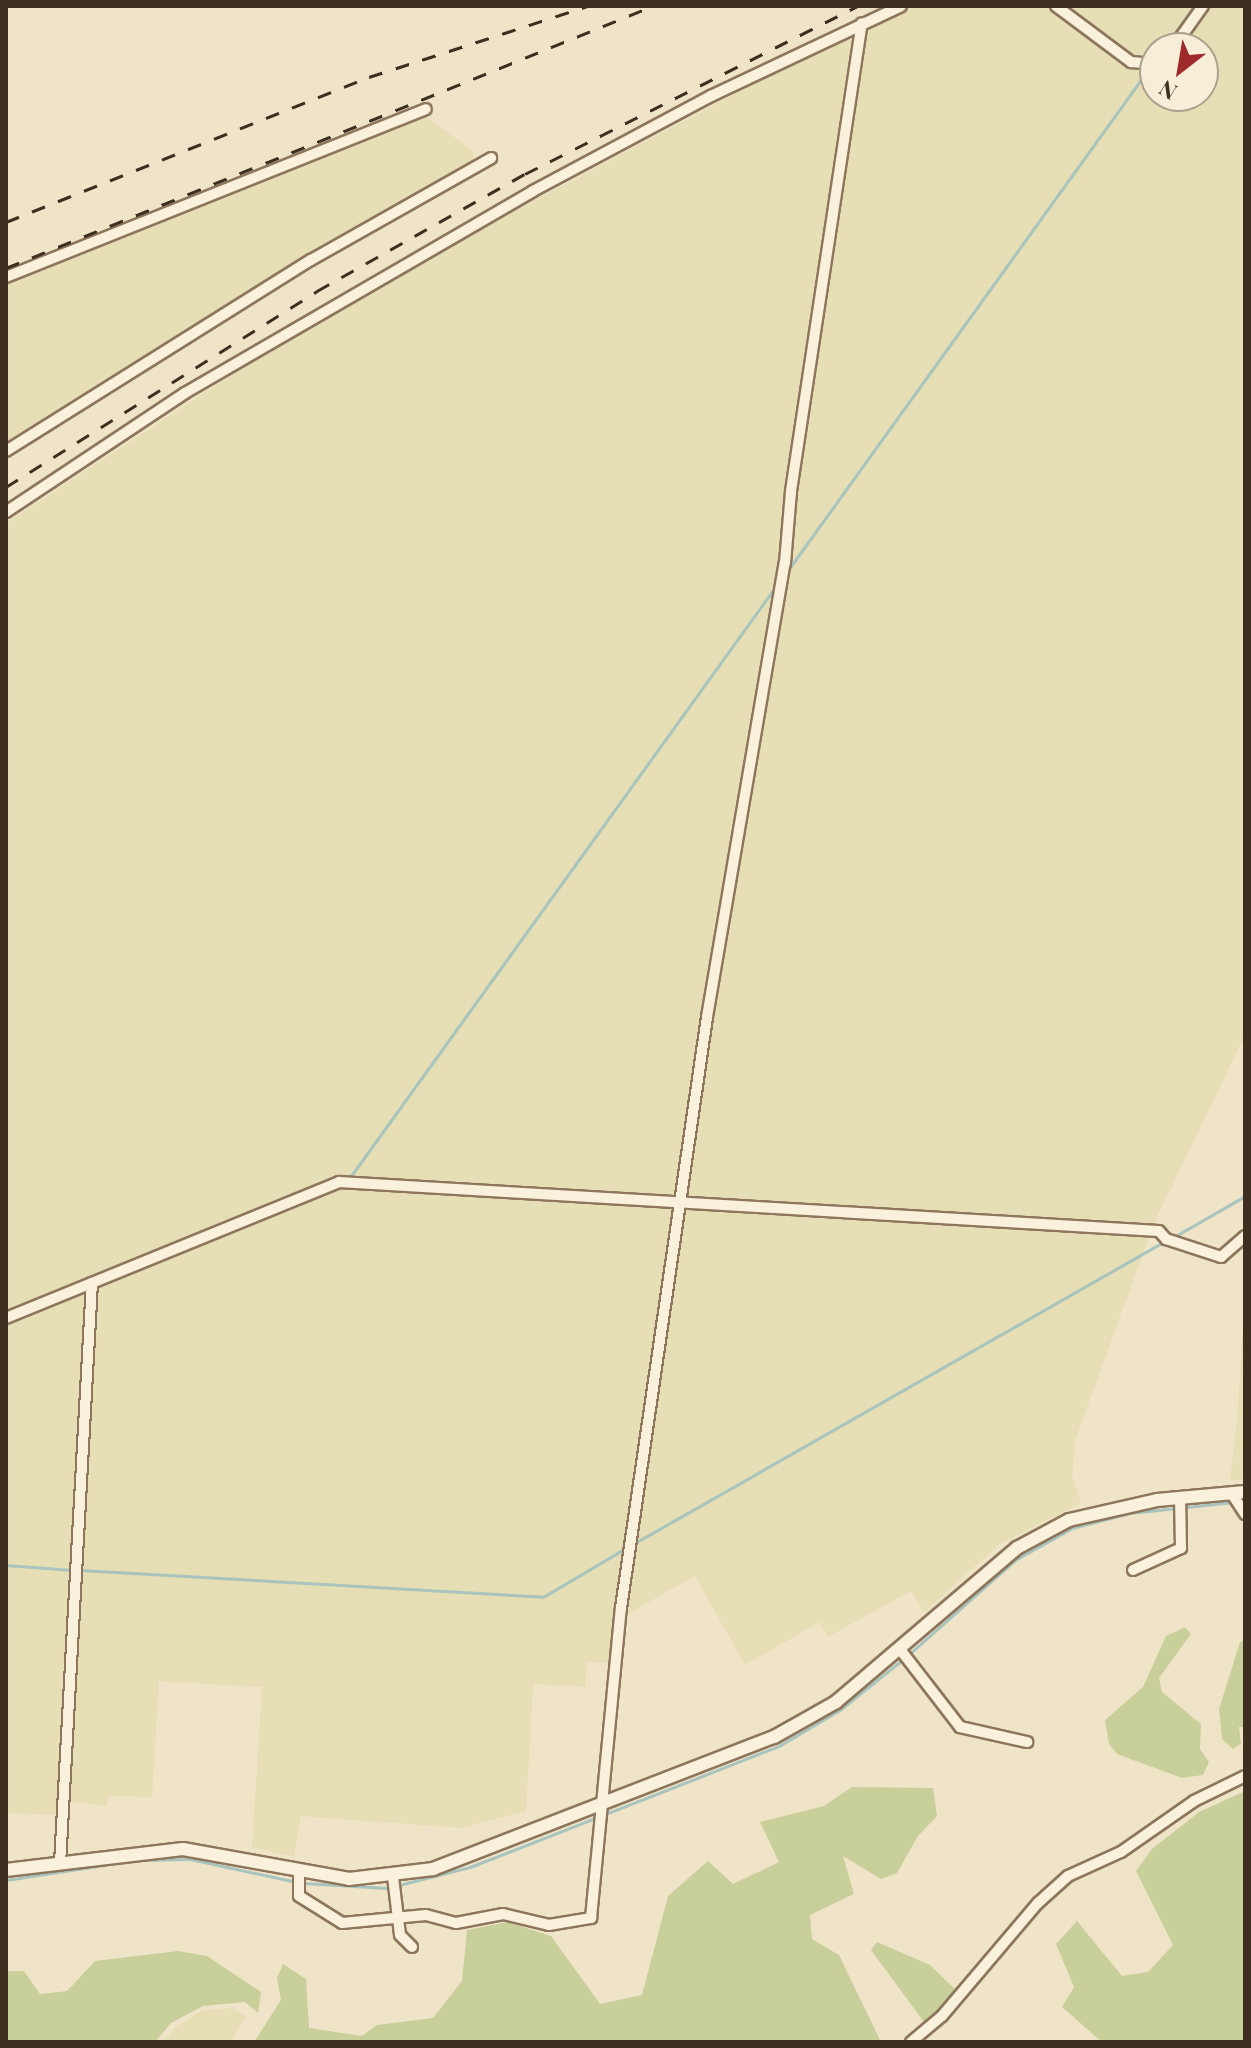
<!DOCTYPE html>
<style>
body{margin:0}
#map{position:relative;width:1251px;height:2048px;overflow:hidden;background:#f0e4c8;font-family:"Playfair Display",serif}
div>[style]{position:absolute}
.farmland>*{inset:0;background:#e6deb5}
.green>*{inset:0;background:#c9cf9b}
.stream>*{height:3px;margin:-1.5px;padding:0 1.5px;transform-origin:1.5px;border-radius:1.5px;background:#a9c4bc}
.roads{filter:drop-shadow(2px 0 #8d765c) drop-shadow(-2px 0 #8d765c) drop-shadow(0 2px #8d765c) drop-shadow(0 -2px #8d765c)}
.minor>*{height:10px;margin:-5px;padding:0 5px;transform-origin:5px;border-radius:5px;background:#faf1dc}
.tertiary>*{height:12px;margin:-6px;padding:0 6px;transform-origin:6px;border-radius:6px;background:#faf1dc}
.rail>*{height:3px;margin-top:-1.5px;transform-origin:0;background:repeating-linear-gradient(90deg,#3d2e20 0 14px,transparent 0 28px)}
span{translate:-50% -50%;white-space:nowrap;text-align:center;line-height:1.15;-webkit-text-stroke:8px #f7eed8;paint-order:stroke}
.frame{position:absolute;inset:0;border:8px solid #3d2e20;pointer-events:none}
.north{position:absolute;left:1139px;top:32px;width:80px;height:80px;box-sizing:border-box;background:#f7eed8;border:2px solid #ada18e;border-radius:50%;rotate:211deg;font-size:22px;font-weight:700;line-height:32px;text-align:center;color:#3d2e20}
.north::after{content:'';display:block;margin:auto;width:28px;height:36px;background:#9e2a2b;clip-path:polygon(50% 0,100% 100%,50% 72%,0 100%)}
</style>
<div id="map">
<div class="farmland">
<i style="clip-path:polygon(evenodd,917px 6px,1245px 6px,1245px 1035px,1155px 1221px,1076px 1438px,1072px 1476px,1081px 1503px,1000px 1544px,924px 1612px,911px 1591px,828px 1637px,820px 1622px,745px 1665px,695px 1576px,615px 1621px,608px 1663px,587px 1662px,585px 1687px,533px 1684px,526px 1811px,460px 1828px,301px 1816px,294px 1857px,252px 1847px,262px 1687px,159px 1681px,152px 1797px,108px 1796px,107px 1806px,59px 1800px,56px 1815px,6px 1813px,6px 523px,274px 347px,449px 246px,808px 55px,917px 6px,1155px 48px,1203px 48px,1203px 96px,1155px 96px,1155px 48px)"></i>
<i style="clip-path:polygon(422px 114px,471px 149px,475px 159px,220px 308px,6px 441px,6px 284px)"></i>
<i style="clip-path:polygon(1245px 1285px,1245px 1479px,1230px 1481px,1238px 1409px)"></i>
<i style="clip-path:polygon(232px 2008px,246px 2017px,231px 2042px,162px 2042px,177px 2026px,203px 2010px)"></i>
</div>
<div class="green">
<i style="clip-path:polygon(1185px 1627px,1191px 1634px,1159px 1678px,1162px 1692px,1201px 1724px,1200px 1749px,1209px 1762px,1203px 1775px,1182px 1778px,1117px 1754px,1109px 1744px,1105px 1720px,1143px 1687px,1166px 1636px)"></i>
<i style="clip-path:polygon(1245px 1640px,1245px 1727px,1239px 1727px,1241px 1744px,1233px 1749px,1222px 1739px,1219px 1709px,1240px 1642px)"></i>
<i style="clip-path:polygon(852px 1787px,933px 1788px,937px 1816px,918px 1836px,897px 1873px,881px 1879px,843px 1856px,854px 1894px,810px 1915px,812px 1939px,839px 1955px,881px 2042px,254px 2042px,281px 2000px,277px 1978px,283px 1964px,306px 1979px,309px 2028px,362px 2036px,377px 2025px,433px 2018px,462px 1981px,467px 1930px,507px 1922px,551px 1936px,600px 2004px,642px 1995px,668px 1896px,708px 1861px,733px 1884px,779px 1862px,760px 1822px,824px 1806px)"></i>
<i style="clip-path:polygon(1245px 1791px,1245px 2042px,1102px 2042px,1062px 2007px,1074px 1987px,1056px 1944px,1077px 1921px,1122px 1976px,1148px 1972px,1173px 1945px,1136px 1871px,1152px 1849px,1199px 1812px)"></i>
<i style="clip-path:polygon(877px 1942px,930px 1965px,955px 1989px,937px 2013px,924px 2022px,871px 1950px)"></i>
<i style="clip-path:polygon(178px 1951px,207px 1956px,261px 1992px,258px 2013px,245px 2002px,203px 2006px,171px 2023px,155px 2042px,6px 2042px,6px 1971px,24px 1971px,40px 1994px,67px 1991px,95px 1961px)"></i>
</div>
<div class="stream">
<i style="left:1164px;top:48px;width:52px;rotate:-54.5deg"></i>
<i style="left:788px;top:570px;width:620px;rotate:-54.26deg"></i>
<i style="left:348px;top:1180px;width:732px;rotate:-54.23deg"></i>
<i style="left:294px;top:1206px;width:53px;rotate:-22.2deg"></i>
<i style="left:1172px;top:1238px;width:84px;rotate:-29.9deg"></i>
<i style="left:633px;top:1544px;width:612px;rotate:-29.66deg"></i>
<i style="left:6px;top:1565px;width:66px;rotate:4.3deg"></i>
<i style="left:80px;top:1570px;width:464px;rotate:3.3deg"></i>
<i style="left:543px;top:1597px;width:96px;rotate:-30.6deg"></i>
<i style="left:908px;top:1655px;width:143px;rotate:-41.6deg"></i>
<i style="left:1015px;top:1560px;width:65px;rotate:-29.3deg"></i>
<i style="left:1072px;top:1528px;width:60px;rotate:-14.5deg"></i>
<i style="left:1130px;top:1513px;width:104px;rotate:-6.1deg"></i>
<i style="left:6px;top:1880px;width:133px;rotate:-8.7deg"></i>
<i style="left:137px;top:1860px;width:53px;rotate:-1.1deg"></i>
<i style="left:190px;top:1859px;width:108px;rotate:12.2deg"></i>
<i style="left:304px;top:1883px;width:83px;rotate:3.4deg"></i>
<i style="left:387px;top:1888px;width:86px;rotate:-14.2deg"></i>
<i style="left:470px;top:1867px;width:332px;rotate:-21.4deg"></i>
<i style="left:779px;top:1746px;width:72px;rotate:-30.8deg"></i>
<i style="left:841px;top:1709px;width:78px;rotate:-38.8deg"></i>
</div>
<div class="roads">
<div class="minor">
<i style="left:1056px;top:6px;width:94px;rotate:36.7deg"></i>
<i style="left:1131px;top:62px;width:24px;rotate:5deg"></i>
<i style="left:1173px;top:48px;width:52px;rotate:-54.5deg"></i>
<i style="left:6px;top:277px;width:452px;rotate:-21.8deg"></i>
<i style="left:6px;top:451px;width:360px;rotate:-32.1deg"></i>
<i style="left:311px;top:260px;width:207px;rotate:-29.5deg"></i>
<i style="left:6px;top:512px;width:215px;rotate:-33.6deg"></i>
<i style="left:185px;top:393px;width:402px;rotate:-30.1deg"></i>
<i style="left:533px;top:191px;width:202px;rotate:-28.1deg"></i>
<i style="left:711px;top:96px;width:210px;rotate:-25.3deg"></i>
<i style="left:6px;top:1318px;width:360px;rotate:-22.2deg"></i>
<i style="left:339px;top:1182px;width:821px;rotate:3.42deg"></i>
<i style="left:1159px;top:1231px;width:11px;rotate:49deg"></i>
<i style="left:1166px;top:1239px;width:58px;rotate:18.1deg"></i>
<i style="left:1221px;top:1257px;width:32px;rotate:-41deg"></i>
<i style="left:1232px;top:1494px;width:24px;rotate:57deg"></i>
<i style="left:1133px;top:1570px;width:53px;rotate:-24.6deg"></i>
<i style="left:1181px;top:1548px;width:50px;rotate:-91.1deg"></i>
<i style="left:899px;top:1648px;width:100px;rotate:52.3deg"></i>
<i style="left:960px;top:1727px;width:69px;rotate:12.6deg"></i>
<i style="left:60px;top:1864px;width:582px;rotate:-86.85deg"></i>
<i style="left:299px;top:1874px;width:22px;rotate:90deg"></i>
<i style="left:299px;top:1896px;width:51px;rotate:32.1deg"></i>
<i style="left:342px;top:1923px;width:84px;rotate:-5.4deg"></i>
<i style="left:426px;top:1915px;width:31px;rotate:15deg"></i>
<i style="left:456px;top:1923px;width:48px;rotate:-10.8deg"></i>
<i style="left:503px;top:1914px;width:47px;rotate:13.4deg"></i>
<i style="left:549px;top:1925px;width:43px;rotate:-9.5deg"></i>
<i style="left:591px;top:1918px;width:311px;rotate:-84.5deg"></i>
<i style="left:621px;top:1608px;width:597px;rotate:-81.72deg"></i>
<i style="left:707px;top:1017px;width:461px;rotate:-80.3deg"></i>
<i style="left:785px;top:563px;width:72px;rotate:-85.2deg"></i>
<i style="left:791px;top:491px;width:473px;rotate:-81.4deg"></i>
<i style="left:393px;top:1877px;width:58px;rotate:83.1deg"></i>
<i style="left:400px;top:1935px;width:17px;rotate:45deg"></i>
<i style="left:911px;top:2042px;width:40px;rotate:-40deg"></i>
<i style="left:942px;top:2016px;width:148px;rotate:-49.7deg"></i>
<i style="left:1038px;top:1903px;width:40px;rotate:-42deg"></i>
<i style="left:1068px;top:1876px;width:58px;rotate:-24.4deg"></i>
<i style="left:1121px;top:1852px;width:89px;rotate:-34.9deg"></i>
<i style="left:1194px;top:1801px;width:57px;rotate:-26.1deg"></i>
</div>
<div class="tertiary">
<i style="left:6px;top:1870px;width:178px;rotate:-6.8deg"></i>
<i style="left:183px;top:1849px;width:169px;rotate:10.2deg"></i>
<i style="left:349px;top:1879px;width:85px;rotate:-6.8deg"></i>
<i style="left:433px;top:1869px;width:366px;rotate:-21.2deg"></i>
<i style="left:774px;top:1737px;width:71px;rotate:-29.4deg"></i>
<i style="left:836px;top:1702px;width:238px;rotate:-40.4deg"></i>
<i style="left:1017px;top:1548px;width:59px;rotate:-28.3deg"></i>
<i style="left:1069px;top:1520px;width:90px;rotate:-12.8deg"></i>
<i style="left:1157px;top:1500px;width:88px;rotate:-5.2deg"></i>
</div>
</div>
<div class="rail">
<i style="left:6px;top:222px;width:391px;rotate:-21.8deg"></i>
<i style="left:369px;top:77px;width:229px;rotate:-18deg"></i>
<i style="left:6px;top:268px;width:698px;rotate:-22.05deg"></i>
<i style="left:6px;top:487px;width:368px;rotate:-32.2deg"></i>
<i style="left:317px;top:291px;width:239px;rotate:-29.4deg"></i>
<i style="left:525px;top:174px;width:373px;rotate:-26.8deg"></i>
</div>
<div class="frame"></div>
<div class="north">N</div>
</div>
